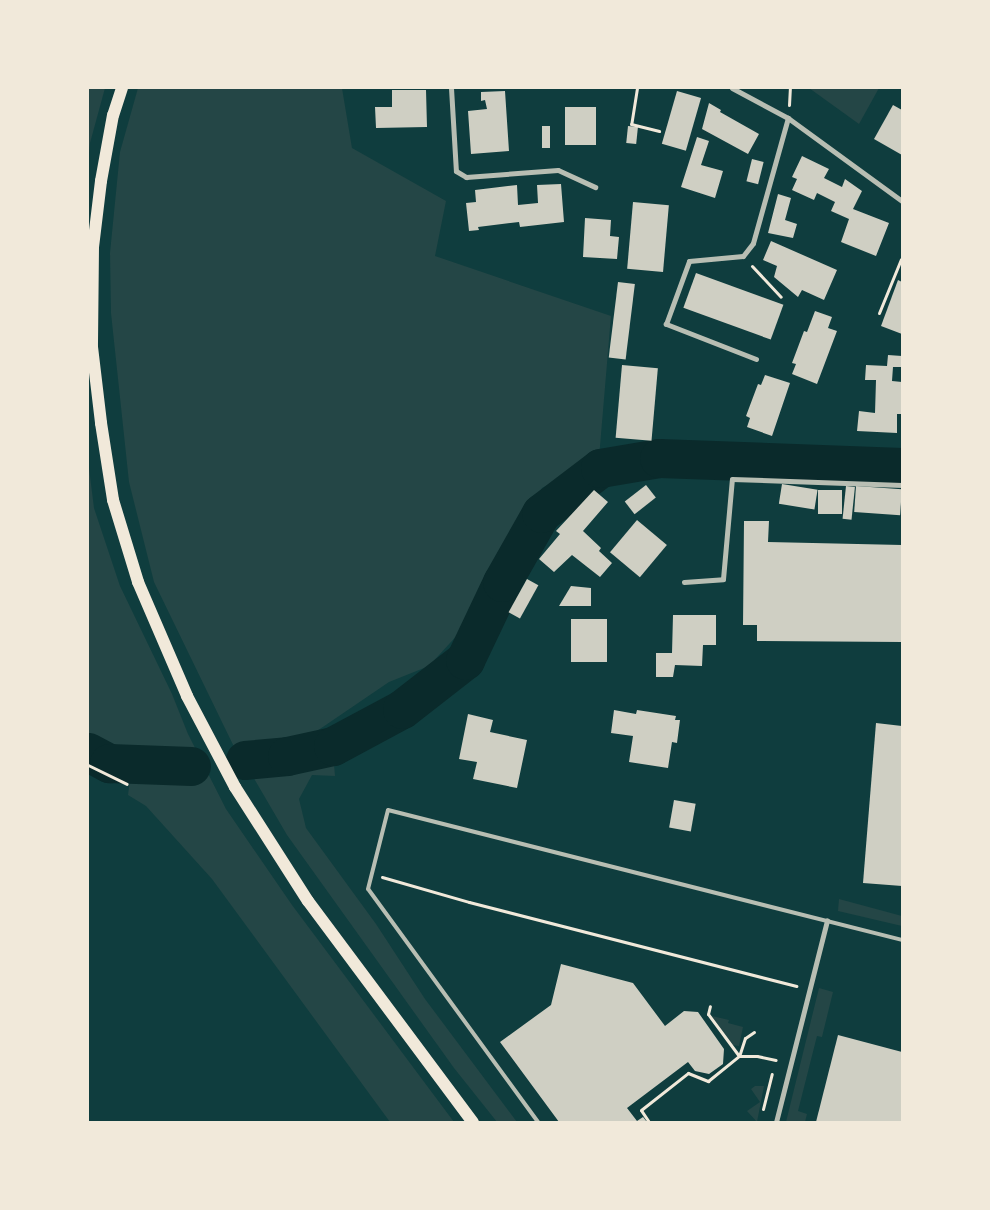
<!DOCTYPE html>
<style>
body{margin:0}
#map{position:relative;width:990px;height:1210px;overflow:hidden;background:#0f3d3e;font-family:"DM Sans",sans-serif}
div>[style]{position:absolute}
.green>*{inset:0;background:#244646}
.river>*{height:39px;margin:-19.5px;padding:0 19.5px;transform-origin:19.5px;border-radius:19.5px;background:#0a2a2b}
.building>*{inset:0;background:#cfcfc3;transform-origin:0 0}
.path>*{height:3px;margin:-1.5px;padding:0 1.5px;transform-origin:1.5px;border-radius:1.5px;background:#f1e9da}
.service>*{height:4px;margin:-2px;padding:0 2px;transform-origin:2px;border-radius:2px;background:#b8beb3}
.minor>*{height:5px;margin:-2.5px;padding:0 2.5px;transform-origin:2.5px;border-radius:2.5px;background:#b8beb3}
.primary>*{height:12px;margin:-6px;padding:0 6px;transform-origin:6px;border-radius:6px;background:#f1e9da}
span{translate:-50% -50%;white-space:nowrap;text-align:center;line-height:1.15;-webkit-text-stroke:5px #f1e9da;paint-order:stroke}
.frame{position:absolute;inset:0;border:89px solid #f1e9da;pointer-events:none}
</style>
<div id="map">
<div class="green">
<i style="clip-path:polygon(88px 88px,105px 88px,90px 143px,88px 164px)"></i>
<i style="clip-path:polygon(138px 88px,342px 88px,352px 148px,446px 201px,435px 256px,611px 316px,599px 458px,542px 488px,461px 631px,429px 666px,389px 682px,314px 733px,237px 753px,154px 582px,129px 482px,111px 313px,110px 253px,120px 152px)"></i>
<i style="clip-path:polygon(809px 88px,879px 88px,859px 124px)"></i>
<i style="clip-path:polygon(88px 460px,94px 508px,120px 586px,172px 694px,188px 734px,226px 809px,292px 905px,454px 1122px,390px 1122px,212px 879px,146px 806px,128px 795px,130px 779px,88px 759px)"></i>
<i style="clip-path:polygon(333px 752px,335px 776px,312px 775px,299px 799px,306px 828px,376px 924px,425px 999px,517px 1122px,497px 1122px,454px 1068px,287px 835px,252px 775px,288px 767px)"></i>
<i style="clip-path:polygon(839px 899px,902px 916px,902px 926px,838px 911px)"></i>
<i style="clip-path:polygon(819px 988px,833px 992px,822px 1037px,817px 1036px,798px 1111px,807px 1114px,805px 1122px,786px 1122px)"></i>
<i style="clip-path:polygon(712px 1016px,729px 1020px,728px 1023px,743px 1027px,739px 1046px,732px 1045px)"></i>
<i style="clip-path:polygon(755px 1086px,764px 1086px,757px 1122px,747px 1111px,760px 1102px,751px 1089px)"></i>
</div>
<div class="river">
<i style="left:88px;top:752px;width:24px;rotate:28deg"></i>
<i style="left:109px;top:763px;width:82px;rotate:2.1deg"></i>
<i style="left:245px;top:760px;width:42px;rotate:-5.4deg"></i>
<i style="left:287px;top:756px;width:47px;rotate:-12.3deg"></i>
<i style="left:333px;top:746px;width:78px;rotate:-28.2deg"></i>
<i style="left:402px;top:709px;width:80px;rotate:-37.9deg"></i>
<i style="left:465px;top:660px;width:86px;rotate:-64.6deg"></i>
<i style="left:502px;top:582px;width:79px;rotate:-60.5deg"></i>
<i style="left:541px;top:513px;width:74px;rotate:-37.3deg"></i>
<i style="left:600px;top:468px;width:60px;rotate:-9.6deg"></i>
<i style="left:659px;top:458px;width:243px;rotate:2.1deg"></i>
</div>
<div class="building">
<i style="clip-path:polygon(392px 90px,426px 90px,427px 127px,376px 128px,375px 107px,392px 107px)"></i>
<i style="clip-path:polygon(505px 91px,509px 151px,471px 154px,468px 111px,487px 109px,485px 100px,481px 101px,481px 92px)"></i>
<i style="left:677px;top:91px;width:25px;height:55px;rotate:16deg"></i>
<i style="clip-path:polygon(709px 103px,721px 110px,720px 112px,759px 134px,748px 154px,702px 129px)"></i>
<i style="clip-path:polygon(893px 105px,902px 110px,902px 155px,874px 139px)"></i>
<i style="left:565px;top:107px;width:31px;height:38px"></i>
<i style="left:542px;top:126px;width:8px;height:22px"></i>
<i style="left:628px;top:126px;width:10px;height:17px;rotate:6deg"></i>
<i style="clip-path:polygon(697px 137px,709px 141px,701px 165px,723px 171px,715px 198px,681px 187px)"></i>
<i style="clip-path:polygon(802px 156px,829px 169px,824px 178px,842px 187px,845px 179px,862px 191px,853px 209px,889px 223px,876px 256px,841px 242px,849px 219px,831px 211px,835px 202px,817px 193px,814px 200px,792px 190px,797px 179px,792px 177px)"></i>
<i style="left:752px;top:159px;width:12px;height:23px;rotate:14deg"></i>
<i style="clip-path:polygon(561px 184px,564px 222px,520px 227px,519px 222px,478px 227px,479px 230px,469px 231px,466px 203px,476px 202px,475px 190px,517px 185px,518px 205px,538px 203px,537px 185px)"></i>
<i style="clip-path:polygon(778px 194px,791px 198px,785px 220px,797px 224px,793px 238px,768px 233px)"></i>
<i style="left:633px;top:202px;width:36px;height:67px;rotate:5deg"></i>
<i style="clip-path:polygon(585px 218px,611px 220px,610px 236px,619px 237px,617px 259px,583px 257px)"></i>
<i style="clip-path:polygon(771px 241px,837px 270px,824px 300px,802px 290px,798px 297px,774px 277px,777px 266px,763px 260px)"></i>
<i style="left:696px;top:273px;width:93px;height:37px;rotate:20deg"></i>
<i style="clip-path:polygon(898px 280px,902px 282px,902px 334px,881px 326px)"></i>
<i style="left:618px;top:282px;width:17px;height:76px;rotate:7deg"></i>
<i style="clip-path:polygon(815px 311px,832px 317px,828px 328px,837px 331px,817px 384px,792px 374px,796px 364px,792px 363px,804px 331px,807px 332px)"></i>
<i style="clip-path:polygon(888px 355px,902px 356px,902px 367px,893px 367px,892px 381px,902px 382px,902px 414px,897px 414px,897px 433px,857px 431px,859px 411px,875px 413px,876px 380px,865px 380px,866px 365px,887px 366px)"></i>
<i style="left:622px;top:365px;width:36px;height:73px;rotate:5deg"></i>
<i style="clip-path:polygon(765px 375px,790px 383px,772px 436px,747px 427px,750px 418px,746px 416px,758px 384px,761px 385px)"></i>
<i style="left:782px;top:484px;width:36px;height:20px;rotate:9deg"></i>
<i style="left:646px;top:485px;width:16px;height:27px;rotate:52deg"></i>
<i style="left:846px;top:486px;width:9px;height:33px;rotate:6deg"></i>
<i style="left:856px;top:486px;width:46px;height:26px;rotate:4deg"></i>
<i style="clip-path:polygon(594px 490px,608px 502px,583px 531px,601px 548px,599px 551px,612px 563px,600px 577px,572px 555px,554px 572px,539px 559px,560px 534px,556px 531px)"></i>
<i style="left:818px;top:490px;width:24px;height:24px"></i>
<i style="left:637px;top:520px;width:39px;height:42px;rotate:40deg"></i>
<i style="clip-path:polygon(744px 521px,769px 521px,768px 542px,902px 545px,902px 642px,757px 641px,757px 625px,743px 625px)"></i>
<i style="left:527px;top:579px;width:13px;height:38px;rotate:29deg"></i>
<i style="clip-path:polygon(571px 586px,591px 588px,591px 606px,559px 606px)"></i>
<i style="clip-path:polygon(673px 615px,716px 615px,716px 645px,703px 645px,702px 666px,675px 665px,673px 677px,656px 677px,656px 653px,672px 653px)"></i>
<i style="left:571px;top:619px;width:36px;height:43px"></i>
<i style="clip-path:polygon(614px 710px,636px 714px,637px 710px,676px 716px,675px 720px,680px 720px,677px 743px,672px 742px,668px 768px,629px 762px,633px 736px,611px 733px)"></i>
<i style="clip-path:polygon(468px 714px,493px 720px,490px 732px,527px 740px,517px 788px,473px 779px,477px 762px,459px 759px)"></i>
<i style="clip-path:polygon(876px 723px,902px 726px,902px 886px,863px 883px)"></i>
<i style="left:674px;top:800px;width:22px;height:28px;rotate:10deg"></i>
<i style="clip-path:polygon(561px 964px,633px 983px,665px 1026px,684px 1011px,698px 1012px,724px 1049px,723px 1064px,709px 1074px,695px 1071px,688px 1062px,627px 1108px,637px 1121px,643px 1117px,647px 1122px,559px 1122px,500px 1042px,551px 1005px)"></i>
<i style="clip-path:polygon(838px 1035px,902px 1052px,902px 1122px,816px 1122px)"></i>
</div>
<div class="path">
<i style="left:637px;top:88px;width:36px;rotate:99deg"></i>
<i style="left:631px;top:124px;width:29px;rotate:14deg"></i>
<i style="left:789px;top:105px;width:17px;rotate:-87deg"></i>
<i style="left:752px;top:266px;width:42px;rotate:46.9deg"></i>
<i style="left:879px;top:313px;width:58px;rotate:-67.8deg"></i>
<i style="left:88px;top:765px;width:43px;rotate:26deg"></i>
<i style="left:382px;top:877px;width:91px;rotate:16deg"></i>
<i style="left:469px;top:902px;width:338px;rotate:14.4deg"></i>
<i style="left:754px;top:1032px;width:11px;rotate:146deg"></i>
<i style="left:745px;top:1038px;width:19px;rotate:108deg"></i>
<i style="left:739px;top:1056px;width:18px"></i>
<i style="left:757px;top:1056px;width:19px;rotate:12deg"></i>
<i style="left:763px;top:1109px;width:36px;rotate:-76deg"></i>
<i style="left:649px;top:1122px;width:14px;rotate:-124deg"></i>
<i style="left:641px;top:1110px;width:60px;rotate:-38.2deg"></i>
<i style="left:688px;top:1073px;width:22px;rotate:22deg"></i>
<i style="left:708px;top:1081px;width:40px;rotate:-39deg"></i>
<i style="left:739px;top:1056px;width:52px;rotate:-126.4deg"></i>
<i style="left:708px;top:1014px;width:8px;rotate:-76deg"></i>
</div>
<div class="service">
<i style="left:538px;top:1122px;width:288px;rotate:-126.1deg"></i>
<i style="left:368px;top:889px;width:81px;rotate:-75.8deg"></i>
<i style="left:388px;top:810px;width:530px;rotate:14.19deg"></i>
</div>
<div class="minor">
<i style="left:451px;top:88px;width:83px;rotate:86.6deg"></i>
<i style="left:456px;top:171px;width:12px;rotate:31deg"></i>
<i style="left:466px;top:177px;width:92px;rotate:-4.4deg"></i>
<i style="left:558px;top:170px;width:41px;rotate:24.7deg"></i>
<i style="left:732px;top:88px;width:64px;rotate:28.2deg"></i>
<i style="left:788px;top:118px;width:141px;rotate:36.1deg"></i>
<i style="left:756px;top:359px;width:97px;rotate:-158.7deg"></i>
<i style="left:666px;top:324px;width:67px;rotate:-69.9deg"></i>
<i style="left:689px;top:261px;width:54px;rotate:-5.3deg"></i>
<i style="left:743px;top:256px;width:16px;rotate:-52deg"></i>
<i style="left:753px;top:243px;width:130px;rotate:-74.4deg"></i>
<i style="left:684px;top:582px;width:39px;rotate:-4deg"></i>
<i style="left:723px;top:579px;width:100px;rotate:-84.9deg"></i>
<i style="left:732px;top:479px;width:170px;rotate:2deg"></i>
<i style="left:776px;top:1122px;width:208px;rotate:-75.8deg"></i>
</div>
<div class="primary">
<i style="left:122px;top:88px;width:28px;rotate:108deg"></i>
<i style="left:113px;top:115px;width:67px;rotate:100.3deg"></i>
<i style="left:101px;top:181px;width:66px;rotate:96.9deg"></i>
<i style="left:93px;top:247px;width:100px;rotate:90.6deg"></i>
<i style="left:92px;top:347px;width:77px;rotate:83.2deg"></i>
<i style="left:101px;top:423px;width:78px;rotate:81.1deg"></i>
<i style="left:113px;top:500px;width:86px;rotate:73deg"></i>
<i style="left:138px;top:582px;width:124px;rotate:66.7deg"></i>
<i style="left:187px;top:696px;width:103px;rotate:62.2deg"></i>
<i style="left:235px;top:787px;width:135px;rotate:57.4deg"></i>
<i style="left:308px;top:901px;width:276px;rotate:53.3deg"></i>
</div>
<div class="frame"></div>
</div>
